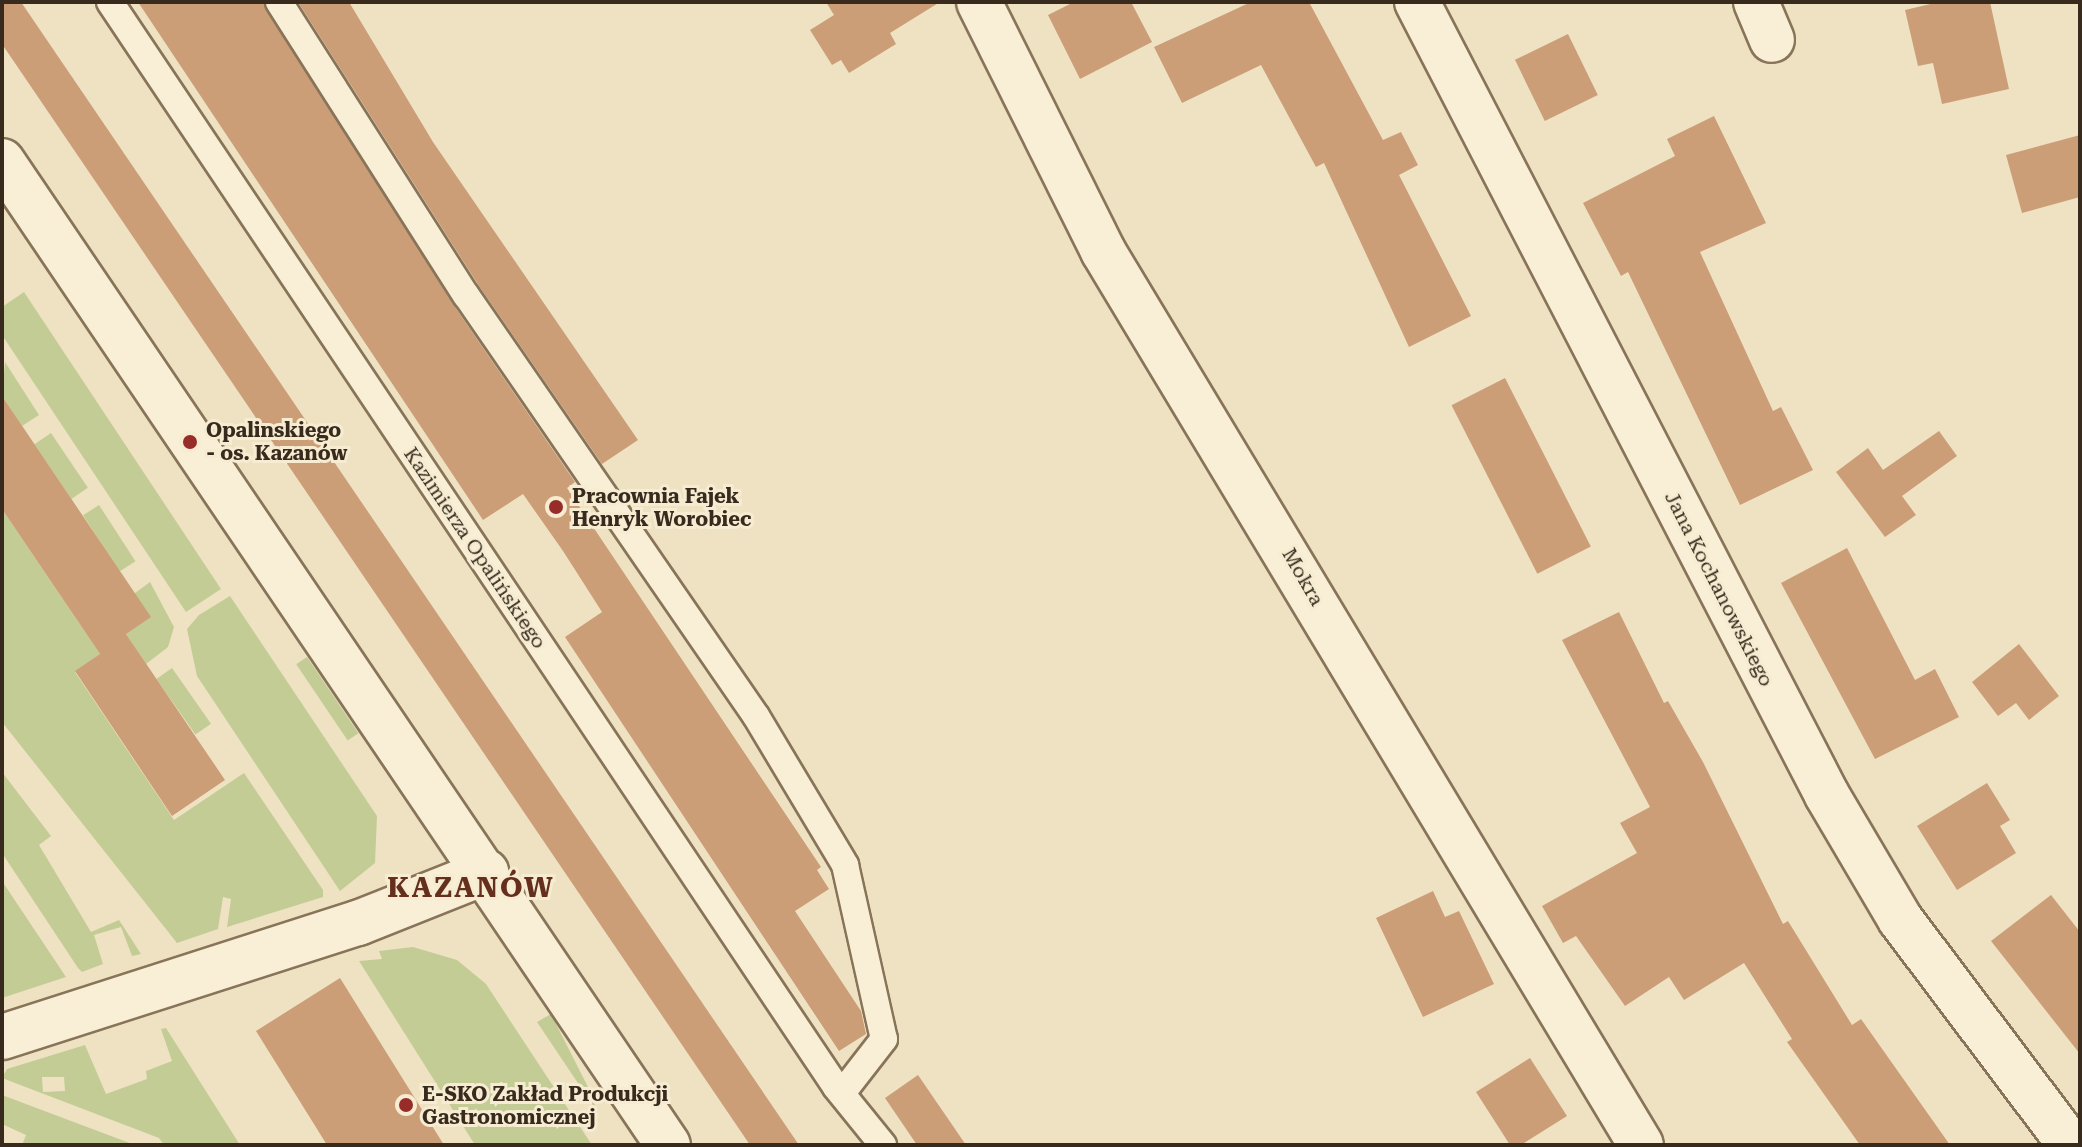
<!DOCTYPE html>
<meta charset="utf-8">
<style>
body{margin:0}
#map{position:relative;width:2082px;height:1147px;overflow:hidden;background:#eee2c2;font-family:"Roboto Serif",serif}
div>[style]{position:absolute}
.green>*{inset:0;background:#c4cc96;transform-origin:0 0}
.building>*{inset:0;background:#cc9e78;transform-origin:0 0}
.roads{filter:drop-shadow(2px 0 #887459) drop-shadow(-2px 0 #887459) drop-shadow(0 2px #887459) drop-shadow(0 -2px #887459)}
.service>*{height:26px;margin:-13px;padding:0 13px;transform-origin:13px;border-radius:13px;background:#f9efd6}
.minor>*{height:44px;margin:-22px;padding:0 22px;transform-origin:22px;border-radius:22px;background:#f9efd6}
.tertiary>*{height:44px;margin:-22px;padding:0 22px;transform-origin:22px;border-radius:22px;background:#f9efd6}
.dots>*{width:22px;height:22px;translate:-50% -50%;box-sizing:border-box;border:4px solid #f5ecd2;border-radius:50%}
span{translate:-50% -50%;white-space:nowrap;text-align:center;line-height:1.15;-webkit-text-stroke:6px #f5ecd2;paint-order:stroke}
.poi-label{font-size:20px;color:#382b1e;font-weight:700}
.left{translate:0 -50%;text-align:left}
.street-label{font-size:20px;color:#382b1e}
.district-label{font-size:28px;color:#652e1d;font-weight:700;letter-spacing:2px}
.frame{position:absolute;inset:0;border:4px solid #382b1e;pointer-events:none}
</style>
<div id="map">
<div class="green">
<i style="clip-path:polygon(24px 292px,221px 589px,186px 612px,2px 335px,2px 307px)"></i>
<i style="clip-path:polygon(5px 362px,39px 415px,22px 426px,2px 396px)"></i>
<i style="left:51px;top:433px;width:66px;height:20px;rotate:56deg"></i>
<i style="left:99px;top:505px;width:67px;height:19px;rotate:57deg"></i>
<i style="clip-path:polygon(2px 509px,100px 654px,75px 672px,174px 820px,244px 773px,323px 890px,323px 897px,227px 927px,231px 899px,223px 897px,218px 929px,177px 943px,2px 722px)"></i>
<i style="clip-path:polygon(150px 582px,174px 627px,168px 647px,146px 664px,126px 634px,135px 593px)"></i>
<i style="clip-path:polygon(230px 596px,377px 816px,375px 863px,340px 891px,197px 676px,187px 629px,199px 615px)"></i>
<i style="left:307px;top:657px;width:92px;height:13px;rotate:56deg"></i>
<i style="left:172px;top:668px;width:68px;height:19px;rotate:55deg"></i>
<i style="clip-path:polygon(2px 772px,51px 836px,39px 845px,91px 932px,119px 920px,141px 954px,132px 956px,121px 927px,94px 935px,103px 964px,82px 972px,78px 968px,2px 853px)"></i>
<i style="clip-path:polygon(2px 881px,66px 977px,2px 998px)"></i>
<i style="clip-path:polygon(413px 947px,457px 960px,486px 984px,592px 1145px,475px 1145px,359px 961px,382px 959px,379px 951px)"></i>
<i style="clip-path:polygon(551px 1014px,587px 1085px,598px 1113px,537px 1022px)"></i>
<i style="clip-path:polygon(evenodd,166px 1028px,240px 1145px,164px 1145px,159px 1138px,2px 1078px,7px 1069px,85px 1045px,106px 1094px,147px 1079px,146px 1071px,172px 1061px,161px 1029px,166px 1028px,42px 1077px,64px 1077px,65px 1091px,43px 1092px,42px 1077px)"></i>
<i style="clip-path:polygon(2px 1095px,135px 1145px,22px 1145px,26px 1135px,2px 1124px)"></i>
</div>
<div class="building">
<i style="clip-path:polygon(2px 2px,21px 2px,799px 1145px,750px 1145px,2px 44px)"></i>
<i style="clip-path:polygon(138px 2px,263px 2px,453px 304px,575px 482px,567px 488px,821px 867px,817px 870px,829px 889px,795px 911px,861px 1011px,866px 1034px,839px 1051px,565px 637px,602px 612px,563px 551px,523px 494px,483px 520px)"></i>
<i style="clip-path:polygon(298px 2px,349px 2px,433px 142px,638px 440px,602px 464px,479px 286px)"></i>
<i style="clip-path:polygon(826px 2px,940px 2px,890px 33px,896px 44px,849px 73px,841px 60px,832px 65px,810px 30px,834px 15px)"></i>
<i style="clip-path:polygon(1074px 2px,1131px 2px,1152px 42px,1080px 79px,1048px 15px)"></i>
<i style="clip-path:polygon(1251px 2px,1309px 2px,1383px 140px,1401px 132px,1418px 165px,1399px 175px,1471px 316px,1409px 347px,1324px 163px,1316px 167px,1261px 65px,1182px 103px,1154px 47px)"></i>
<i style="clip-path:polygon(1939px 2px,1990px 2px,2009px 89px,1942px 104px,1933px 63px,1918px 66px,1905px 10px)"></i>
<i style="left:1568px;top:34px;width:68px;height:59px;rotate:64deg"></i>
<i style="clip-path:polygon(1714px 116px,1766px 223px,1700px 252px,1773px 411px,1781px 407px,1813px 470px,1740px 505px,1628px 272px,1621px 276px,1583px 203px,1675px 156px,1667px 139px)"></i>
<i style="clip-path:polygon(2080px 135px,2080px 197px,2022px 213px,2006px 155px)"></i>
<i style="left:1505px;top:378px;width:189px;height:60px;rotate:63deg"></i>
<i style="clip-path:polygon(2px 396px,151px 617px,126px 634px,225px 780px,172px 816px,75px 671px,100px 654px,2px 509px)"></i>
<i style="clip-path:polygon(1939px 431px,1957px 456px,1902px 496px,1916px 515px,1885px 537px,1836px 472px,1868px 448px,1883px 470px)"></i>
<i style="clip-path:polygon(1847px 548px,1915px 680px,1935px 669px,1959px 717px,1875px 759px,1781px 583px)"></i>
<i style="clip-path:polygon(1619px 612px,1664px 703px,1668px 701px,1703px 762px,1783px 924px,1788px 921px,1852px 1025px,1861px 1019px,1950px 1145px,1860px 1145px,1787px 1042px,1792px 1039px,1744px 963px,1684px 1000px,1669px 977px,1625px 1006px,1576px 936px,1563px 943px,1542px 906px,1637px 853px,1620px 823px,1650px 807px,1562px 640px)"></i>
<i style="clip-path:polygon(2019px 644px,2059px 696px,2029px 720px,2016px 703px,1998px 716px,1972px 682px)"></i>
<i style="clip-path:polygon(1987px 783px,2010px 820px,2000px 826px,2016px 853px,1957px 890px,1917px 826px)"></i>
<i style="clip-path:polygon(1433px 891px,1445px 917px,1459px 911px,1494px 984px,1423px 1017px,1376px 918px)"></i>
<i style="clip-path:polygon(2051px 895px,2080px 932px,2080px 1054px,1991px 941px)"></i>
<i style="clip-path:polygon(340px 978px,444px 1145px,327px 1145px,256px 1031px)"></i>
<i style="clip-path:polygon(1530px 1058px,1567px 1116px,1521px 1145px,1510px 1145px,1476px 1092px)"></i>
<i style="clip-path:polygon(918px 1075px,966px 1145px,917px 1145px,885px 1098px)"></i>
</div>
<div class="roads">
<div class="service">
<i style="left:110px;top:2px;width:1305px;rotate:56.21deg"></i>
<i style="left:836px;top:1087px;width:75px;rotate:51deg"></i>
<i style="left:279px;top:2px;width:348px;rotate:57.5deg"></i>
<i style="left:466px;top:295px;width:511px;rotate:55.44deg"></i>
<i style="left:756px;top:716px;width:174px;rotate:59.1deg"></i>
<i style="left:845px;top:865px;width:178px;rotate:77.4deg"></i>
<i style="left:884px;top:1039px;width:68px;rotate:127.9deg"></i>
</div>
<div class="minor">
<i style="left:979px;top:2px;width:278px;rotate:63.5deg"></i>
<i style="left:1103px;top:251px;width:1043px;rotate:58.96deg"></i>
<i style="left:1417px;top:2px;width:893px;rotate:62.66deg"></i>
<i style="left:1827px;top:795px;width:144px;rotate:59.5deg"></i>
<i style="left:1900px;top:919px;width:283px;rotate:53deg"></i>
<i style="left:1756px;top:2px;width:41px;rotate:67.2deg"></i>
<i style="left:2px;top:1037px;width:374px;rotate:-17.8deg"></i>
<i style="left:358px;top:923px;width:138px;rotate:-21.7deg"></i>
</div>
<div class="tertiary">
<i style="left:2px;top:161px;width:1188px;rotate:55.91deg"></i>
</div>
</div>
<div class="dots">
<i style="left:190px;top:442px;background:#972c29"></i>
<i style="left:556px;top:507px;background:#972c29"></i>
<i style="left:406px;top:1105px;background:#972c29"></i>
</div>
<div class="poi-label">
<span class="left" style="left:206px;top:442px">Opalinskiego<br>- os. Kazanów</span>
<span class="left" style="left:572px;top:508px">Pracownia Fajek<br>Henryk Worobiec</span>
<span class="left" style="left:422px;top:1106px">E-SKO Zakład Produkcji<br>Gastronomicznej</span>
</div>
<div class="street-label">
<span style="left:475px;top:548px;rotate:56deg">Kazimierza Opalińskiego</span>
<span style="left:1303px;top:577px;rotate:60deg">Mokra</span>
<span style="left:1719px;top:589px;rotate:63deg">Jana Kochanowskiego</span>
</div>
<div class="district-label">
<span style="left:471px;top:888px">KAZANÓW</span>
</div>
<div class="frame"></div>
</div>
